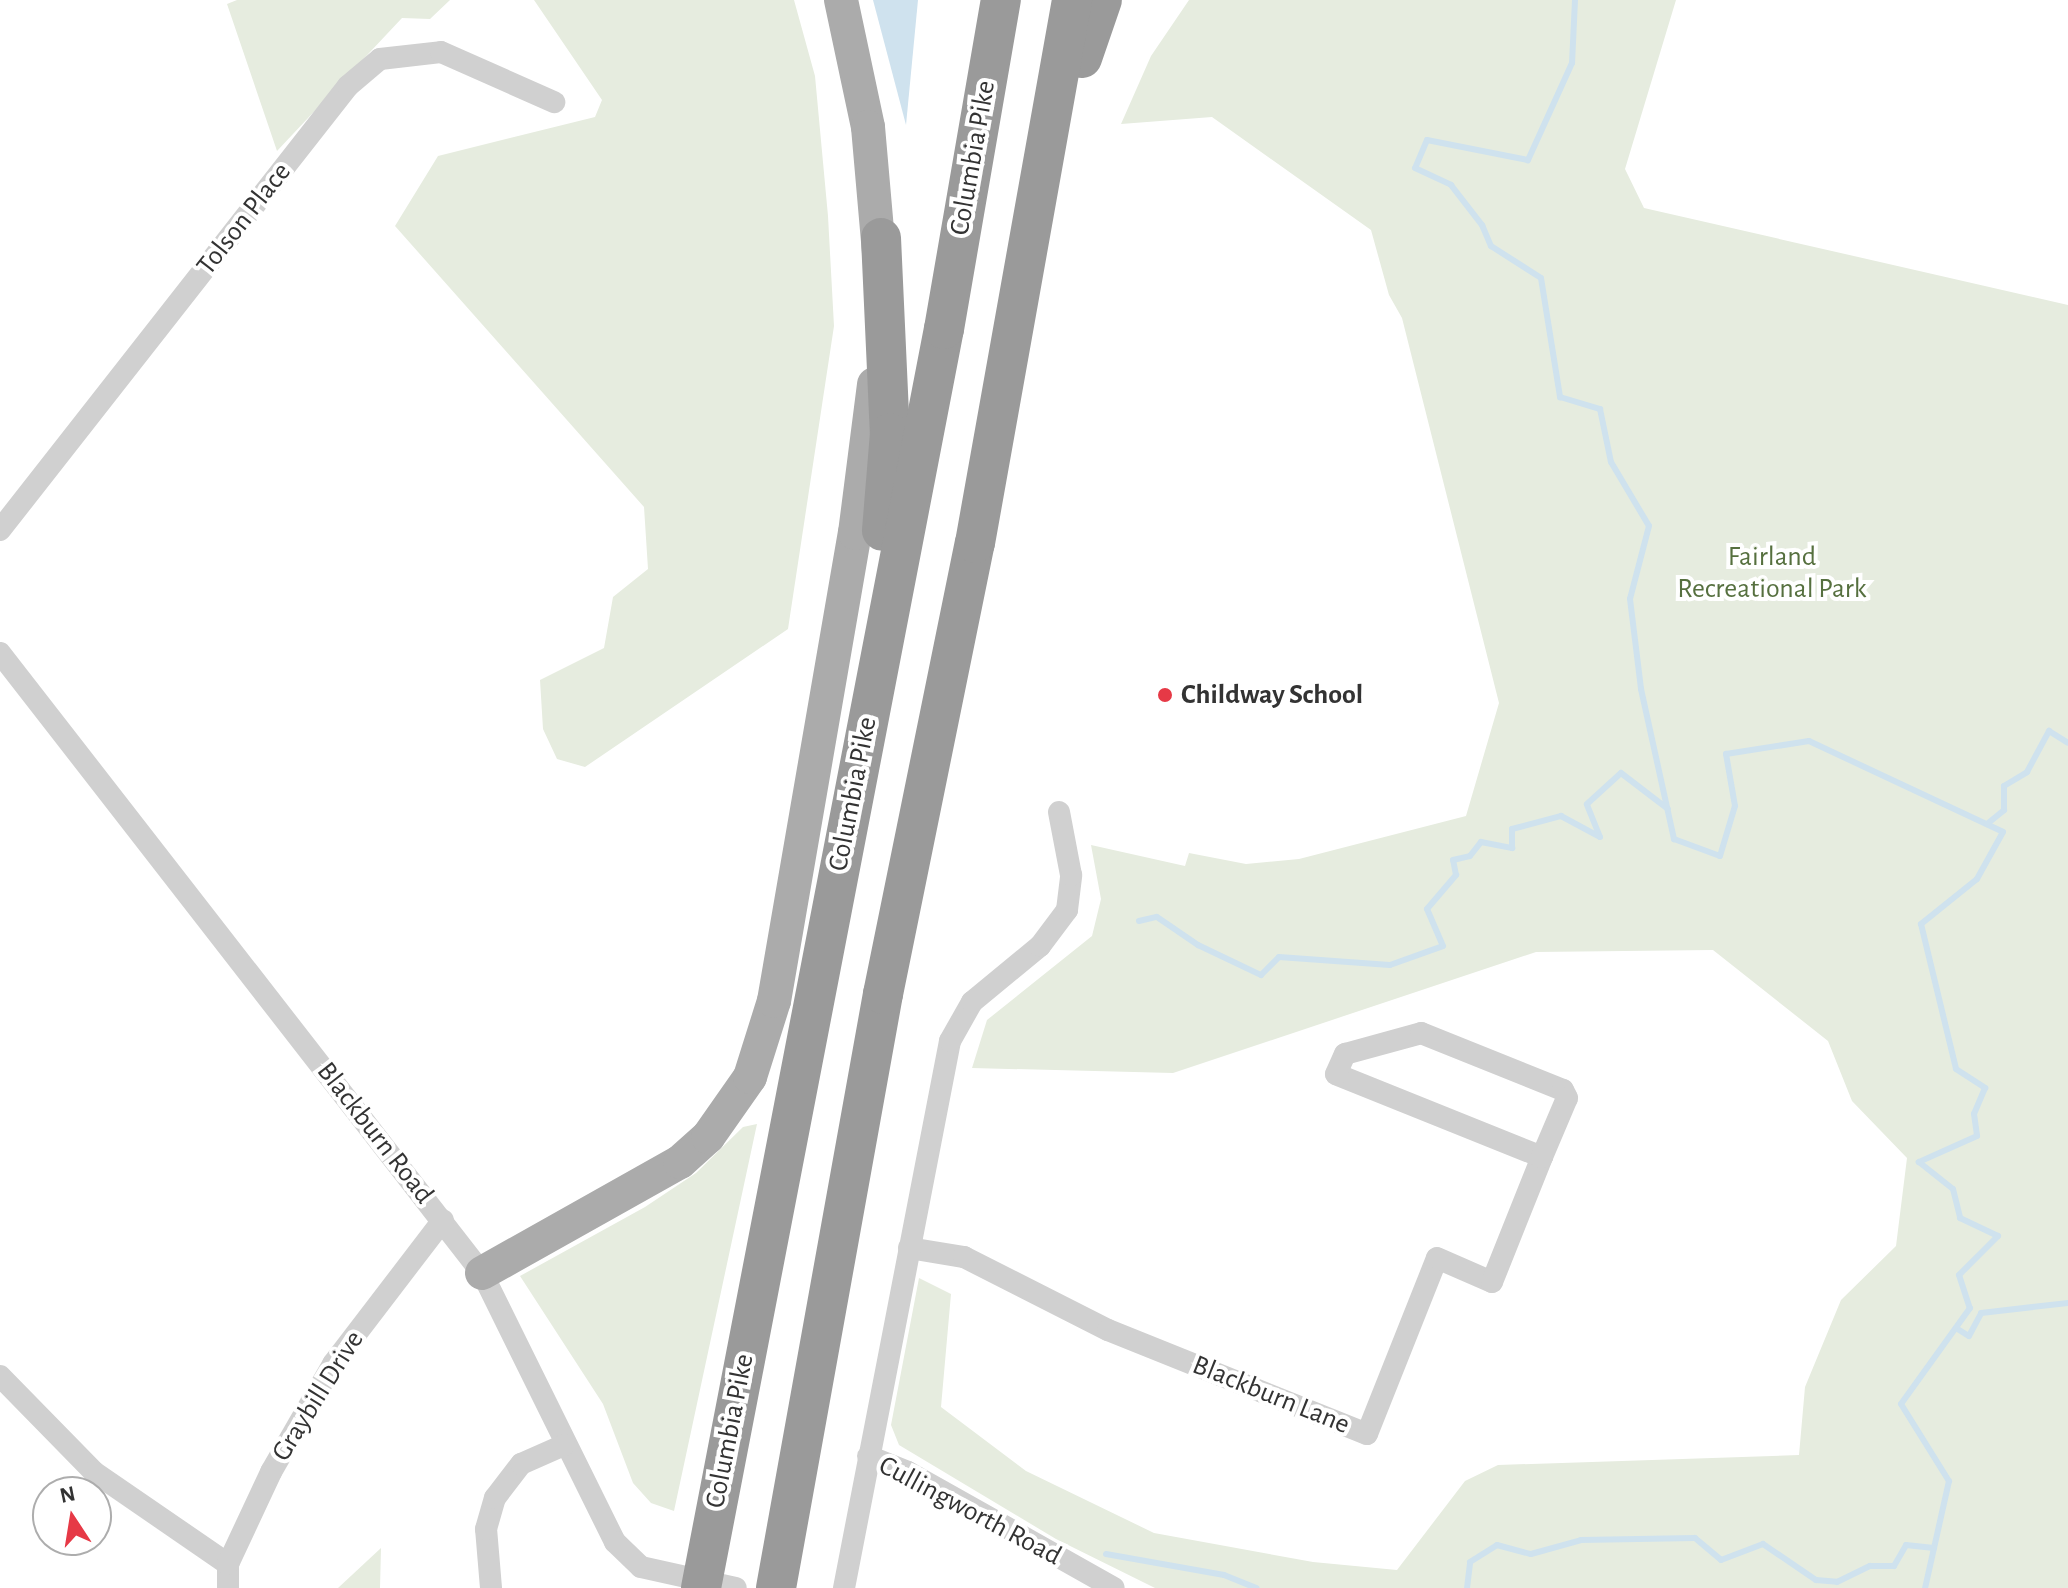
<!DOCTYPE html>
<style>
body{margin:0}
#map{position:relative;width:2068px;height:1588px;overflow:hidden;background:#fff;font-family:"Alegreya Sans",sans-serif}
div>[style]{position:absolute}
.green>*{inset:0;background:#e6ecdf}
.water>*{inset:0;background:#cfe2ee}
.stream>*{height:6px;margin:-3px;padding:0 3px;transform-origin:3px;border-radius:3px;background:#cfe2ee}
.street>*{height:22px;margin:-11px;padding:0 11px;transform-origin:11px;border-radius:11px;background:#d0d0d0}
.primary>*{height:34px;margin:-17px;padding:0 17px;transform-origin:17px;border-radius:17px;background:#ababab}
.highway>*{height:40px;margin:-20px;padding:0 20px;transform-origin:20px;border-radius:20px;background:#9a9a9a}
.dots>*{width:22px;height:22px;translate:-50% -50%;box-sizing:border-box;border:4px solid #fff;border-radius:50%}
span{translate:-50% -50%;white-space:nowrap;text-align:center;line-height:1.15;-webkit-text-stroke:8px #fff;paint-order:stroke}
.street-label{font-size:28px;color:#333}
.park-label{font-size:28px;color:#56703f}
.poi-label{font-size:28px;color:#333;font-weight:700}
.left{translate:0 -50%;text-align:left}
.north{position:absolute;left:32px;top:1476px;width:80px;height:80px;box-sizing:border-box;background:#fff;border:2px solid #adadad;border-radius:50%;rotate:348deg;font-size:22px;font-weight:700;line-height:32px;text-align:center;color:#333}
.north::after{content:'';display:block;margin:auto;width:28px;height:36px;background:#e63946;clip-path:polygon(50% 0,100% 100%,50% 72%,0 100%)}
</style>
<div id="map">
<div class="green">
<i style="clip-path:polygon(237px 0,450px 0,430px 19px,402px 18px,277px 151px,227px 4px)"></i>
<i style="clip-path:polygon(534px 0,794px 0,815px 76px,828px 216px,834px 326px,788px 629px,585px 767px,557px 759px,543px 729px,540px 680px,604px 648px,613px 597px,648px 569px,644px 507px,395px 226px,438px 156px,595px 117px,602px 100px)"></i>
<i style="clip-path:polygon(1189px 0,1676px 0,1625px 169px,1644px 208px,2068px 305px,2068px 1588px,1155px 1588px,1056px 1539px,899px 1445px,891px 1425px,919px 1278px,951px 1294px,941px 1407px,1026px 1471px,1154px 1533px,1313px 1562px,1397px 1570px,1465px 1481px,1498px 1465px,1799px 1455px,1805px 1387px,1841px 1300px,1896px 1246px,1907px 1158px,1852px 1101px,1828px 1041px,1713px 950px,1536px 952px,1173px 1073px,972px 1068px,987px 1020px,1092px 936px,1101px 899px,1091px 845px,1185px 866px,1189px 853px,1246px 864px,1299px 859px,1466px 816px,1499px 703px,1402px 318px,1389px 295px,1371px 230px,1212px 117px,1121px 124px,1151px 56px)"></i>
<i style="clip-path:polygon(757px 1124px,674px 1511px,651px 1503px,633px 1483px,603px 1404px,520px 1276px,645px 1207px,696px 1173px,743px 1127px)"></i>
<i style="clip-path:polygon(381px 1548px,380px 1588px,338px 1588px)"></i>
</div>
<div class="water">
<i style="clip-path:polygon(873px 0,918px 0,906px 125px)"></i>
</div>
<div class="stream">
<i style="left:1575px;top:0;width:63px;rotate:92.7deg"></i>
<i style="left:1572px;top:63px;width:107px;rotate:114.4deg"></i>
<i style="left:1528px;top:160px;width:103px;rotate:-168.8deg"></i>
<i style="left:1427px;top:140px;width:30px;rotate:113deg"></i>
<i style="left:1415px;top:168px;width:40px;rotate:25deg"></i>
<i style="left:1451px;top:185px;width:51px;rotate:52.2deg"></i>
<i style="left:1482px;top:225px;width:23px;rotate:67deg"></i>
<i style="left:1491px;top:246px;width:59px;rotate:32.6deg"></i>
<i style="left:1541px;top:278px;width:121px;rotate:80.9deg"></i>
<i style="left:1560px;top:397px;width:42px;rotate:16.7deg"></i>
<i style="left:1600px;top:409px;width:54px;rotate:78.3deg"></i>
<i style="left:1611px;top:462px;width:74px;rotate:59.3deg"></i>
<i style="left:1649px;top:526px;width:75px;rotate:104.6deg"></i>
<i style="left:1630px;top:599px;width:91px;rotate:83deg"></i>
<i style="left:1641px;top:689px;width:154px;rotate:77.6deg"></i>
<i style="left:1674px;top:839px;width:49px;rotate:20.3deg"></i>
<i style="left:1720px;top:856px;width:52px;rotate:-73.3deg"></i>
<i style="left:1735px;top:806px;width:53px;rotate:-99.8deg"></i>
<i style="left:1726px;top:754px;width:84px;rotate:-8.9deg"></i>
<i style="left:1809px;top:741px;width:214px;rotate:25.1deg"></i>
<i style="left:2003px;top:832px;width:54px;rotate:119deg"></i>
<i style="left:1977px;top:879px;width:72px;rotate:141.2deg"></i>
<i style="left:1921px;top:924px;width:149px;rotate:76.4deg"></i>
<i style="left:1956px;top:1069px;width:35px;rotate:33deg"></i>
<i style="left:1985px;top:1088px;width:28px;rotate:113deg"></i>
<i style="left:1974px;top:1114px;width:22px;rotate:82deg"></i>
<i style="left:1977px;top:1136px;width:64px;rotate:155.9deg"></i>
<i style="left:1919px;top:1162px;width:43px;rotate:38.5deg"></i>
<i style="left:1953px;top:1189px;width:30px;rotate:76deg"></i>
<i style="left:1960px;top:1218px;width:42px;rotate:25.3deg"></i>
<i style="left:1998px;top:1236px;width:55px;rotate:135deg"></i>
<i style="left:1959px;top:1275px;width:35px;rotate:72deg"></i>
<i style="left:1970px;top:1308px;width:118px;rotate:125.7deg"></i>
<i style="left:1901px;top:1404px;width:91px;rotate:58.1deg"></i>
<i style="left:1949px;top:1481px;width:110px;rotate:102.6deg"></i>
<i style="left:1987px;top:824px;width:22px;rotate:-39deg"></i>
<i style="left:2004px;top:810px;width:24px;rotate:-90deg"></i>
<i style="left:2004px;top:786px;width:27px;rotate:-31deg"></i>
<i style="left:2027px;top:772px;width:47px;rotate:-61.8deg"></i>
<i style="left:2049px;top:731px;width:22px;rotate:32deg"></i>
<i style="left:1139px;top:921px;width:18px;rotate:-13deg"></i>
<i style="left:1157px;top:917px;width:50px;rotate:34.3deg"></i>
<i style="left:1198px;top:945px;width:70px;rotate:25.5deg"></i>
<i style="left:1261px;top:975px;width:25px;rotate:-45deg"></i>
<i style="left:1279px;top:957px;width:111px;rotate:4.1deg"></i>
<i style="left:1390px;top:965px;width:56px;rotate:-19.7deg"></i>
<i style="left:1443px;top:946px;width:40px;rotate:-113.4deg"></i>
<i style="left:1427px;top:909px;width:45px;rotate:-49.5deg"></i>
<i style="left:1456px;top:875px;width:15px;rotate:-101deg"></i>
<i style="left:1453px;top:860px;width:17px;rotate:-13deg"></i>
<i style="left:1470px;top:856px;width:18px;rotate:-52deg"></i>
<i style="left:1481px;top:842px;width:32px;rotate:11deg"></i>
<i style="left:1512px;top:848px;width:19px;rotate:-90deg"></i>
<i style="left:1512px;top:829px;width:51px;rotate:-14.9deg"></i>
<i style="left:1561px;top:816px;width:44px;rotate:28.3deg"></i>
<i style="left:1600px;top:837px;width:35px;rotate:-112deg"></i>
<i style="left:1587px;top:804px;width:46px;rotate:-42.4deg"></i>
<i style="left:1621px;top:773px;width:59px;rotate:37.5deg"></i>
<i style="left:1956px;top:1328px;width:15px;rotate:32deg"></i>
<i style="left:1969px;top:1336px;width:26px;rotate:-62deg"></i>
<i style="left:1981px;top:1313px;width:88px;rotate:-6.6deg"></i>
<i style="left:1106px;top:1554px;width:120px;rotate:10.1deg"></i>
<i style="left:1224px;top:1575px;width:35px;rotate:22deg"></i>
<i style="left:1467px;top:1588px;width:26px;rotate:-83deg"></i>
<i style="left:1470px;top:1562px;width:32px;rotate:-32deg"></i>
<i style="left:1497px;top:1545px;width:35px;rotate:15deg"></i>
<i style="left:1531px;top:1554px;width:52px;rotate:-15.6deg"></i>
<i style="left:1581px;top:1540px;width:114px;rotate:-1deg"></i>
<i style="left:1695px;top:1538px;width:34px;rotate:40deg"></i>
<i style="left:1721px;top:1560px;width:45px;rotate:-20.9deg"></i>
<i style="left:1763px;top:1544px;width:64px;rotate:34.2deg"></i>
<i style="left:1816px;top:1580px;width:21px;rotate:5deg"></i>
<i style="left:1837px;top:1582px;width:37px;rotate:-26deg"></i>
<i style="left:1870px;top:1566px;width:24px"></i>
<i style="left:1894px;top:1566px;width:24px;rotate:-60deg"></i>
<i style="left:1906px;top:1545px;width:28px;rotate:6deg"></i>
</div>
<div class="street">
<i style="left:0;top:530px;width:564px;rotate:-51.91deg"></i>
<i style="left:348px;top:86px;width:42px;rotate:-40.2deg"></i>
<i style="left:380px;top:59px;width:61px;rotate:-6.5deg"></i>
<i style="left:441px;top:52px;width:124px;rotate:23.9deg"></i>
<i style="left:0;top:653px;width:785px;rotate:52.14deg"></i>
<i style="left:482px;top:1273px;width:300px;rotate:63.7deg"></i>
<i style="left:615px;top:1542px;width:36px;rotate:44deg"></i>
<i style="left:641px;top:1567px;width:97px;rotate:12.5deg"></i>
<i style="left:909px;top:1248px;width:56px;rotate:9.3deg"></i>
<i style="left:964px;top:1257px;width:161px;rotate:26.9deg"></i>
<i style="left:1108px;top:1330px;width:279px;rotate:21.9deg"></i>
<i style="left:1367px;top:1434px;width:189px;rotate:-68.3deg"></i>
<i style="left:1437px;top:1258px;width:60px;rotate:23.6deg"></i>
<i style="left:1492px;top:1282px;width:135px;rotate:-68.2deg"></i>
<i style="left:1542px;top:1157px;width:222px;rotate:-158.1deg"></i>
<i style="left:1336px;top:1074px;width:22px;rotate:-66deg"></i>
<i style="left:1345px;top:1054px;width:79px;rotate:-15.4deg"></i>
<i style="left:1421px;top:1033px;width:153px;rotate:21.9deg"></i>
<i style="left:1563px;top:1090px;width:9px;rotate:63deg"></i>
<i style="left:1567px;top:1098px;width:64px;rotate:113deg"></i>
<i style="left:0;top:1376px;width:134px;rotate:45.6deg"></i>
<i style="left:94px;top:1472px;width:163px;rotate:34.5deg"></i>
<i style="left:868px;top:1456px;width:43px;rotate:21.8deg"></i>
<i style="left:908px;top:1472px;width:236px;rotate:29.4deg"></i>
<i style="left:228px;top:1588px;width:24px;rotate:-90deg"></i>
<i style="left:228px;top:1564px;width:102px;rotate:-64.9deg"></i>
<i style="left:271px;top:1472px;width:125px;rotate:-60.1deg"></i>
<i style="left:333px;top:1364px;width:181px;rotate:-52.6deg"></i>
<i style="left:491px;top:1588px;width:59px;rotate:-94.8deg"></i>
<i style="left:486px;top:1529px;width:32px;rotate:-74deg"></i>
<i style="left:495px;top:1498px;width:43px;rotate:-52.6deg"></i>
<i style="left:521px;top:1464px;width:47px;rotate:-23.8deg"></i>
<i style="left:844px;top:1588px;width:557px;rotate:-79.03deg"></i>
<i style="left:950px;top:1041px;width:45px;rotate:-60.6deg"></i>
<i style="left:972px;top:1002px;width:88px;rotate:-39.5deg"></i>
<i style="left:1040px;top:946px;width:45px;rotate:-53.1deg"></i>
<i style="left:1067px;top:910px;width:35px;rotate:-83deg"></i>
<i style="left:1071px;top:875px;width:64px;rotate:-100.8deg"></i>
</div>
<div class="primary">
<i style="left:841px;top:0;width:130px;rotate:78deg"></i>
<i style="left:868px;top:127px;width:138px;rotate:85deg"></i>
<i style="left:482px;top:1273px;width:227px;rotate:-29.3deg"></i>
<i style="left:680px;top:1162px;width:38px;rotate:-42deg"></i>
<i style="left:708px;top:1137px;width:73px;rotate:-55deg"></i>
<i style="left:750px;top:1077px;width:80px;rotate:-72.5deg"></i>
<i style="left:774px;top:1001px;width:475px;rotate:-80.2deg"></i>
<i style="left:855px;top:533px;width:150px;rotate:-82.7deg"></i>
</div>
<div class="highway">
<i style="left:1082px;top:58px;width:61px;rotate:-71deg"></i>
<i style="left:881px;top:238px;width:195px;rotate:87.4deg"></i>
<i style="left:890px;top:433px;width:98px;rotate:94.7deg"></i>
<i style="left:701px;top:1588px;width:1282px;rotate:-79.08deg"></i>
<i style="left:944px;top:329px;width:334px;rotate:-80.2deg"></i>
<i style="left:776px;top:1588px;width:604px;rotate:-79.79deg"></i>
<i style="left:883px;top:994px;width:460px;rotate:-78.5deg"></i>
<i style="left:975px;top:543px;width:552px;rotate:-79.87deg"></i>
</div>
<div class="dots">
<i style="left:1165px;top:695px;background:#e63946"></i>
</div>
<div class="street-label">
<span style="left:973px;top:158px;rotate:-80deg">Columbia Pike</span>
<span style="left:244px;top:219px;rotate:-52deg">Tolson Place</span>
<span style="left:853px;top:794px;rotate:-79deg">Columbia Pike</span>
<span style="left:375px;top:1133px;rotate:52deg">Blackburn Road</span>
<span style="left:1271px;top:1395px;rotate:22deg">Blackburn Lane</span>
<span style="left:318px;top:1396px;rotate:-58deg">Graybill Drive</span>
<span style="left:730px;top:1431px;rotate:-79deg">Columbia Pike</span>
<span style="left:970px;top:1511px;rotate:28deg">Cullingworth Road</span>
</div>
<div class="park-label">
<span style="left:1772px;top:573px">Fairland<br>Recreational Park</span>
</div>
<div class="poi-label">
<span class="left" style="left:1181px;top:695px">Childway School</span>
</div>
<div class="north">N</div>
</div>
